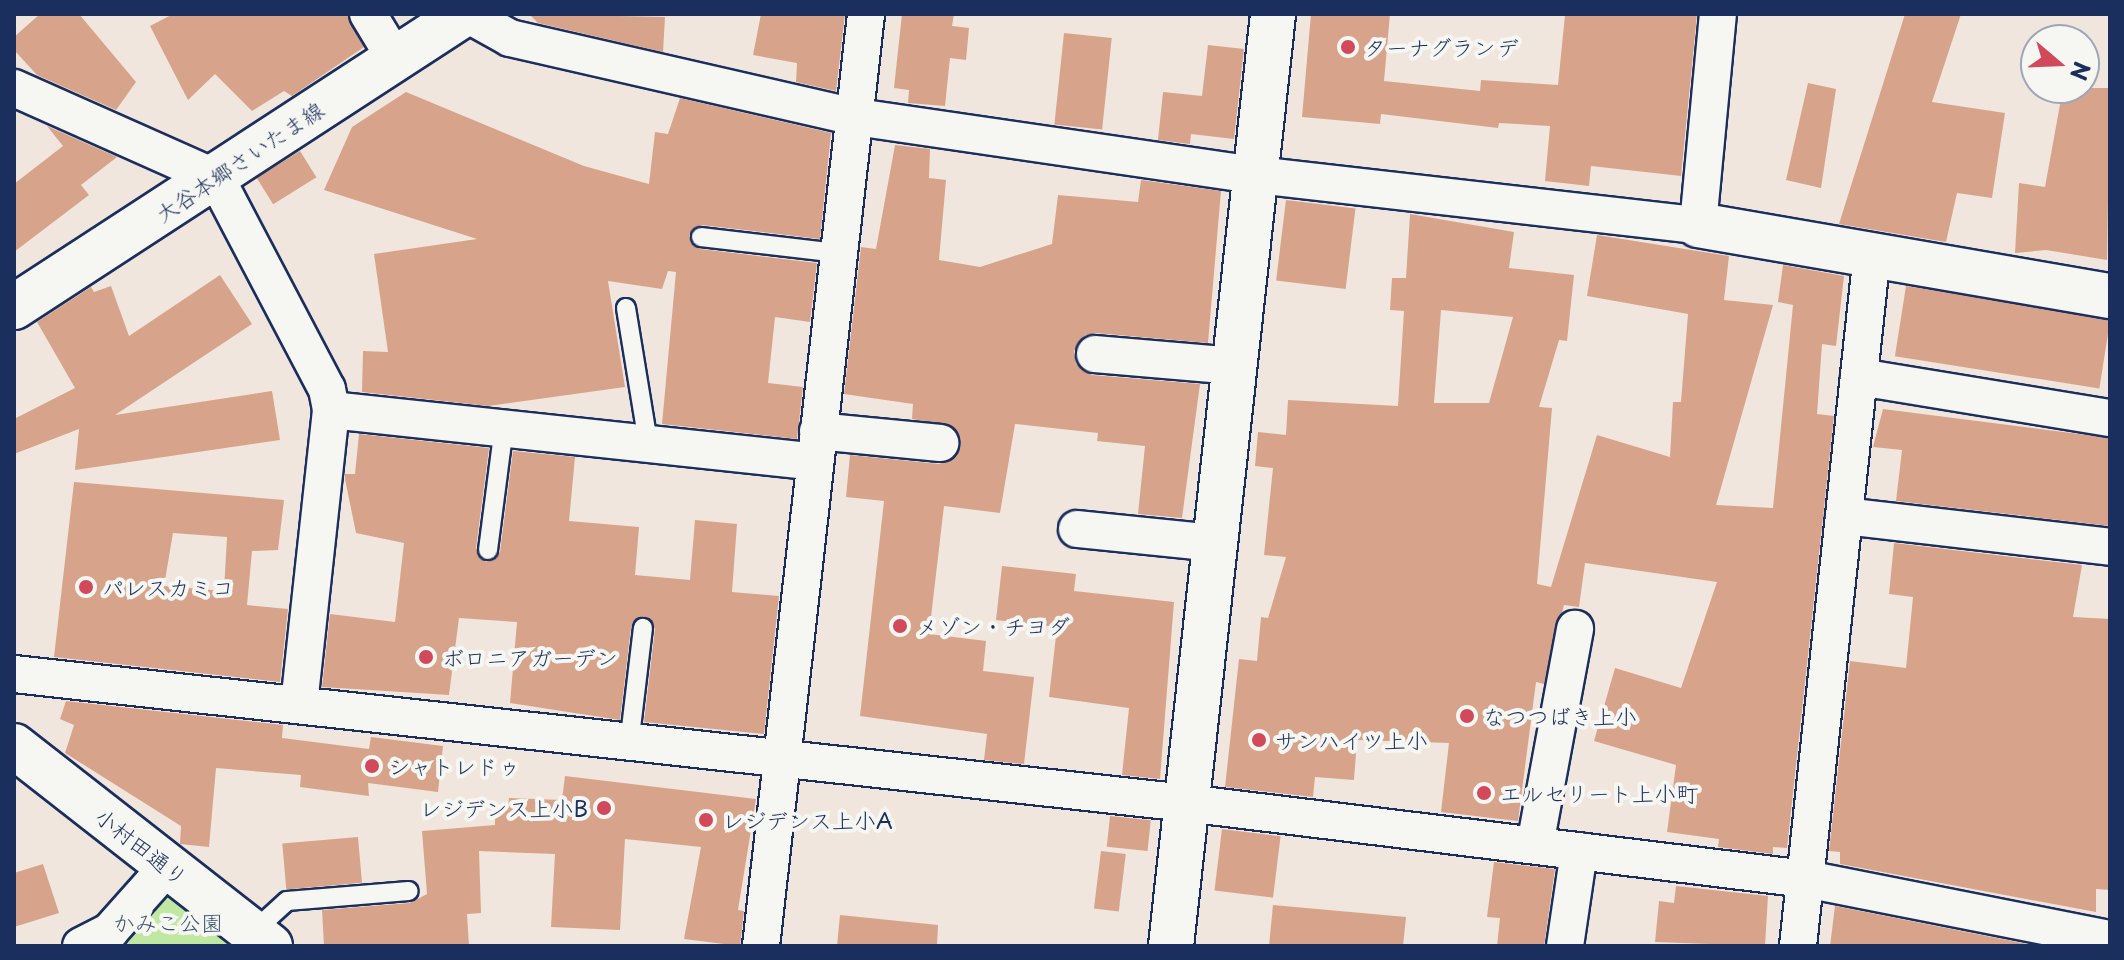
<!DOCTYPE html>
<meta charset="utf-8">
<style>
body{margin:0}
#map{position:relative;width:2124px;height:960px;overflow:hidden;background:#f0e6dd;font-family:"Playpen Sans","Klee One",sans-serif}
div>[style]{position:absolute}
.green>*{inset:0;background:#c0e8a3}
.building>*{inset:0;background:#d7a48b;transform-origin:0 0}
.roads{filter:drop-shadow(2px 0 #1b2f5e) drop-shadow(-2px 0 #1b2f5e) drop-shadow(0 2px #1b2f5e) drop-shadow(0 -2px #1b2f5e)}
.lane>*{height:18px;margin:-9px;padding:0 9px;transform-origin:9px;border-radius:9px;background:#f6f6f2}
.street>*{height:36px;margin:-18px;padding:0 18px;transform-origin:18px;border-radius:18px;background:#f6f6f2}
.secondary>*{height:44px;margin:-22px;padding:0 22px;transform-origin:22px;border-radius:22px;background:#f6f6f2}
.dots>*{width:22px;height:22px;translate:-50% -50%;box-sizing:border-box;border:4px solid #f6f6f2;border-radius:50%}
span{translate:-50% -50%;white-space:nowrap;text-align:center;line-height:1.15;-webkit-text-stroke:8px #f6f6f2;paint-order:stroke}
.poi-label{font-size:22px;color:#1b2f5e}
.left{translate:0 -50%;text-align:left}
.right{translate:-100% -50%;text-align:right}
.street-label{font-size:22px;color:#1b2f5e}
.park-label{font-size:22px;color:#3c546c}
.frame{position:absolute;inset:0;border:16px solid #1b2f5e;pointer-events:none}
.north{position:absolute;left:2020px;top:24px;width:80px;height:80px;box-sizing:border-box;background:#f6f6f2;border:2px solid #9ea6b7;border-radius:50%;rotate:109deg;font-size:22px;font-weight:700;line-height:32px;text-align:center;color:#1b2f5e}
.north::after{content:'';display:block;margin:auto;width:28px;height:36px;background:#d1495b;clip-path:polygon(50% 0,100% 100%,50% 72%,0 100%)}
</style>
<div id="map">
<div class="green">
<i style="clip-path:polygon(166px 887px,240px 946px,114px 946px)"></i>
</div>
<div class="building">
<i style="clip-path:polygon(40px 14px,79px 14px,136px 82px,116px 110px,37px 75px,14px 50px,14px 37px)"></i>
<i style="clip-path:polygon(173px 14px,347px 14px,364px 47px,292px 96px,284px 91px,252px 111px,215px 74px,188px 100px,150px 26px)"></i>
<i style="clip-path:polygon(529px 14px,665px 17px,663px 52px,538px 23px)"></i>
<i style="clip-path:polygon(761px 14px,845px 14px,836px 91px,796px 82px,797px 63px,753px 55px)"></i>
<i style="clip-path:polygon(902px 14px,954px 14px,952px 26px,969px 28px,966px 60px,950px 58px,945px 106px,908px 103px,909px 90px,894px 88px)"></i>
<i style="clip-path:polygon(1311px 14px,1390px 14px,1384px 81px,1480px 91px,1481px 80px,1558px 85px,1565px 15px,1697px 14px,1681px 176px,1591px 166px,1589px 186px,1545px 181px,1550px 126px,1499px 123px,1498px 128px,1381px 114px,1380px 124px,1302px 117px)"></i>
<i style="clip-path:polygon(1905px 14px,1961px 14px,1932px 102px,2005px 113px,1992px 198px,1957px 193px,1946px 242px,1839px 224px)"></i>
<i style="left:1064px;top:33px;width:48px;height:92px;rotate:6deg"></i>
<i style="clip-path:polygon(1208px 45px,1244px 49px,1234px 139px,1191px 134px,1190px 144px,1158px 140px,1163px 92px,1202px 96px)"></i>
<i style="clip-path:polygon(1808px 83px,1836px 89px,1821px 188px,1786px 180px)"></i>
<i style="clip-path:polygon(2063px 88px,2110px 88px,2107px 260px,2046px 250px,2015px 253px,2019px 183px,2045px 187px)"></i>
<i style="clip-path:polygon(406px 92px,584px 166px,649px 184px,655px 132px,668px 134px,680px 98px,831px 133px,820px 239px,702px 225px,689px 236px,700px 249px,817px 263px,810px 322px,775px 317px,768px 383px,803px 387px,797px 439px,662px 424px,676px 272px,668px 271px,662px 289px,608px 281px,625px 387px,488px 406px,362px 392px,363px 351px,388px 352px,374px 254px,477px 239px,324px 190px,352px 127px)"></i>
<i style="clip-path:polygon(47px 126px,117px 157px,81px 185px,89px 195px,14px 252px,14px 184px,63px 146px)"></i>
<i style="clip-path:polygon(895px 145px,930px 149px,929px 178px,946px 180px,939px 260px,980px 267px,1052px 244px,1058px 195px,1138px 202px,1141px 180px,1221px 191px,1208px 343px,1096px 333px,1085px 335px,1074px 351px,1076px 364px,1092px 375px,1200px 384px,1182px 518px,1138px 514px,1145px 446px,1097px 441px,1098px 433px,1015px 424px,1000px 513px,944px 506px,929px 634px,986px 641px,983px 671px,1034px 677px,1024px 764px,984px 760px,987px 734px,860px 716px,884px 501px,846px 497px,850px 455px,939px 464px,957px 456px,961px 444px,952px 426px,912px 419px,913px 404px,844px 394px,861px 247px,876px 249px)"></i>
<i style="left:300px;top:151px;width:31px;height:51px;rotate:58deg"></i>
<i style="left:1286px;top:200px;width:70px;height:81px;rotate:7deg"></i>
<i style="clip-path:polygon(evenodd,1410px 214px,1514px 232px,1509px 268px,1574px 275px,1567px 341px,1559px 340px,1539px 407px,1552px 408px,1537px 584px,1551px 587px,1597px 435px,1670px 457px,1673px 402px,1681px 402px,1688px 314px,1587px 296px,1597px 235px,1729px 256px,1724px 300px,1773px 305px,1716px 505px,1773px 508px,1793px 305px,1778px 302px,1783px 265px,1844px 276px,1836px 346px,1822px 344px,1817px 414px,1834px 416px,1787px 848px,1773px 847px,1773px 854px,1718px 847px,1719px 839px,1667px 832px,1676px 765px,1594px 741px,1615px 668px,1681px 688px,1717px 582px,1585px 563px,1579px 607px,1564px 605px,1544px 684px,1536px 682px,1518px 821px,1441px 812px,1449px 743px,1357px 740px,1354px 780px,1315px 777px,1313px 797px,1225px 787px,1239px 659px,1257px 661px,1261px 617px,1268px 618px,1286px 557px,1264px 555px,1273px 468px,1255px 466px,1258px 432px,1286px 435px,1288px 400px,1398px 406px,1404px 311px,1390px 310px,1392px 278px,1406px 278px,1410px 214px,1441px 310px,1513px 317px,1489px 403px,1434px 403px,1441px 310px)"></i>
<i style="clip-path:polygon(220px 275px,252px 324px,115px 415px,272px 391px,280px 440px,75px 470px,79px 429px,14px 454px,14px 419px,75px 388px,37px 322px,91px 287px,94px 292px,111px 286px,129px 336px)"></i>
<i style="left:1906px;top:286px;width:207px;height:71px;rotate:9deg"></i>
<i style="clip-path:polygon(1883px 409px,2110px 438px,2110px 526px,1896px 501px,1902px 450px,1873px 447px)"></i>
<i style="clip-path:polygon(359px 434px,489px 448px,476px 548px,486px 562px,500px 552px,513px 451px,575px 457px,569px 521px,639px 527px,635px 575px,690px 580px,695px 520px,737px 524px,732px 592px,779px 596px,764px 734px,644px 722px,655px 629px,644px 616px,631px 627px,620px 720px,510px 703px,517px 622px,459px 618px,449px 695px,322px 687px,330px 614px,395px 622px,404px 543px,356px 533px,345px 479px,345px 474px,355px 474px)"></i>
<i style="clip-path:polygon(evenodd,74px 482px,284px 500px,278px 550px,252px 551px,247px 605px,288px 609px,280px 682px,54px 657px,74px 482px,173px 533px,227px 537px,224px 591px,164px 586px,173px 533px)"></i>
<i style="clip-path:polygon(1894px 543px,2082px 565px,2073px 617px,2110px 619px,2110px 890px,2096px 889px,2096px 912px,1840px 864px,1840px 852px,1829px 851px,1850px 661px,1906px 668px,1913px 597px,1889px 594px)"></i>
<i style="clip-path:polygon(1002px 566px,1076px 574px,1074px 591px,1174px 602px,1160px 779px,1122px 775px,1129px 708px,1049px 697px,1057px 627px,996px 620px)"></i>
<i style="clip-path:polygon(66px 701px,283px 725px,282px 738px,369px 749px,371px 737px,443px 746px,438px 792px,368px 783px,369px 796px,300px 787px,301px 775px,216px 768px,209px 847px,180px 844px,181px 826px,65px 753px,74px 725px,60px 719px)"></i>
<i style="clip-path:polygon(565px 776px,756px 799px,738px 910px,744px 911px,740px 946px,684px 939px,701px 847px,625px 839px,620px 930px,551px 927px,555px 854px,479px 851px,481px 913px,467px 914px,469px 946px,324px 946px,322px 910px,410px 903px,427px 894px,422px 831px,495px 825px,495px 809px,508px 808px,509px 798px,562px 800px)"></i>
<i style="left:1110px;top:816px;width:41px;height:31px;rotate:6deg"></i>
<i style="left:1222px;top:829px;width:59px;height:62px;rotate:7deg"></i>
<i style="left:358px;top:837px;width:46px;height:76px;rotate:85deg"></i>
<i style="left:1101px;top:851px;width:25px;height:58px;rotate:7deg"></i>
<i style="clip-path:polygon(1494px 862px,1555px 869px,1544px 946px,1497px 946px,1500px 918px,1487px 917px)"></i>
<i style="clip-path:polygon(43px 864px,59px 913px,14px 927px,14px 873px)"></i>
<i style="clip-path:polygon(1676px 886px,1768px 896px,1765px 946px,1655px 942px,1659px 901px,1674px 903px)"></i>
<i style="clip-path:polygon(1273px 905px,1406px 917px,1403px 946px,1269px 946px)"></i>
<i style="clip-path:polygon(1835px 906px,2032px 945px,2032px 946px,1830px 946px)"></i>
<i style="clip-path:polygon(840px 915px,938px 925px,937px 946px,837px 946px)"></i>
</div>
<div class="roads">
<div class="lane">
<i style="left:701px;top:237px;width:138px;rotate:6.7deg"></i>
<i style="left:626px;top:308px;width:137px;rotate:80.7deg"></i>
<i style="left:488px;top:550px;width:125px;rotate:-82.6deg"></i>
<i style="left:629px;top:745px;width:118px;rotate:-83.2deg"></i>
<i style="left:253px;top:932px;width:46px;rotate:-42.4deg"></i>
<i style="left:287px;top:901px;width:122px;rotate:-4.7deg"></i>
</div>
<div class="street">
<i style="left:368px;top:14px;width:50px;rotate:58.8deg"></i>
<i style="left:467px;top:14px;width:49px;rotate:29.2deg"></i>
<i style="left:510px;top:38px;width:355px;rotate:12.9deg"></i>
<i style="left:856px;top:117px;width:404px;rotate:8.3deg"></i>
<i style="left:1256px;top:175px;width:445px;rotate:6.5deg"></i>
<i style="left:1698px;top:225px;width:212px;rotate:-84.6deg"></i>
<i style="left:14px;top:88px;width:221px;rotate:24deg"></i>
<i style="left:216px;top:178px;width:238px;rotate:62.3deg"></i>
<i style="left:327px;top:389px;width:21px;rotate:79deg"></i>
<i style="left:331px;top:410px;width:296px;rotate:96.2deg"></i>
<i style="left:1095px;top:354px;width:140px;rotate:4.9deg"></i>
<i style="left:1859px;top:377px;width:254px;rotate:9.3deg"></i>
<i style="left:331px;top:410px;width:487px;rotate:6.1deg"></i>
<i style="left:818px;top:431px;width:123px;rotate:5.6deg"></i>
<i style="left:1844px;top:516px;width:268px;rotate:6.6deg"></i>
<i style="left:1077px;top:529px;width:139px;rotate:5.8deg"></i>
<i style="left:14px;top:674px;width:1179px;rotate:6.28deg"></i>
<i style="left:1186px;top:803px;width:625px;rotate:6.99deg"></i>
<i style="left:1806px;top:879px;width:310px;rotate:11.2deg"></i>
<i style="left:1535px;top:845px;width:220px;rotate:-79.5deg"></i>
<i style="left:81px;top:946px;width:33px;rotate:-27deg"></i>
<i style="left:110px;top:931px;width:87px;rotate:-48.3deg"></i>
<i style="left:761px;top:946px;width:938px;rotate:-83.57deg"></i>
<i style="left:1565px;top:946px;width:96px;rotate:-81.6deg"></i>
<i style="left:1798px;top:946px;width:696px;rotate:-83.9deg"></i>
</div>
<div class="secondary">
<i style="left:1698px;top:225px;width:418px;rotate:9.8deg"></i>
<i style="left:14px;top:307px;width:537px;rotate:-33.07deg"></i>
<i style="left:14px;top:746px;width:325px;rotate:38deg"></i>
<i style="left:1171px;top:946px;width:938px;rotate:-83.75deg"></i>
</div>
</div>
<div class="dots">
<i style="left:1348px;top:47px;background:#d1495b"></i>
<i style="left:86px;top:587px;background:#d1495b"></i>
<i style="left:900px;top:626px;background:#d1495b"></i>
<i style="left:426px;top:657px;background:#d1495b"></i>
<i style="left:1467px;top:716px;background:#d1495b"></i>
<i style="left:1259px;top:740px;background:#d1495b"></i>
<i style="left:372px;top:766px;background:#d1495b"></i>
<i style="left:1484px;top:793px;background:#d1495b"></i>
<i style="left:604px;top:808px;background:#d1495b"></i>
<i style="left:706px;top:820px;background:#d1495b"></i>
</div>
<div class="poi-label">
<span class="left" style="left:1364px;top:47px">ターナグランデ</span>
<span class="left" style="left:102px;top:587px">パレスカミコ</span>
<span class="left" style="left:916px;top:626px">メゾン・チヨダ</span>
<span class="left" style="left:442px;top:657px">ボロニアガーデン</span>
<span class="left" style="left:1483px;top:716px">なつつばき上小</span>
<span class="left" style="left:1275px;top:740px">サンハイツ上小</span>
<span class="left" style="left:388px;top:766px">シャトレドゥ</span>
<span class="left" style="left:1500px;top:793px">エルセリート上小町</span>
<span class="right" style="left:588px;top:808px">レジデンス上小B</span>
<span class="left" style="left:722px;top:820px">レジデンス上小A</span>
</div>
<div class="street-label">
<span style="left:239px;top:161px;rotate:-34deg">大谷本郷さいたま線</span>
<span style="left:142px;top:846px;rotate:38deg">小村田通り</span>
</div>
<div class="park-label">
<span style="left:168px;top:922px">かみこ公園</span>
</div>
<div class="frame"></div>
<div class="north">N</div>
</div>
